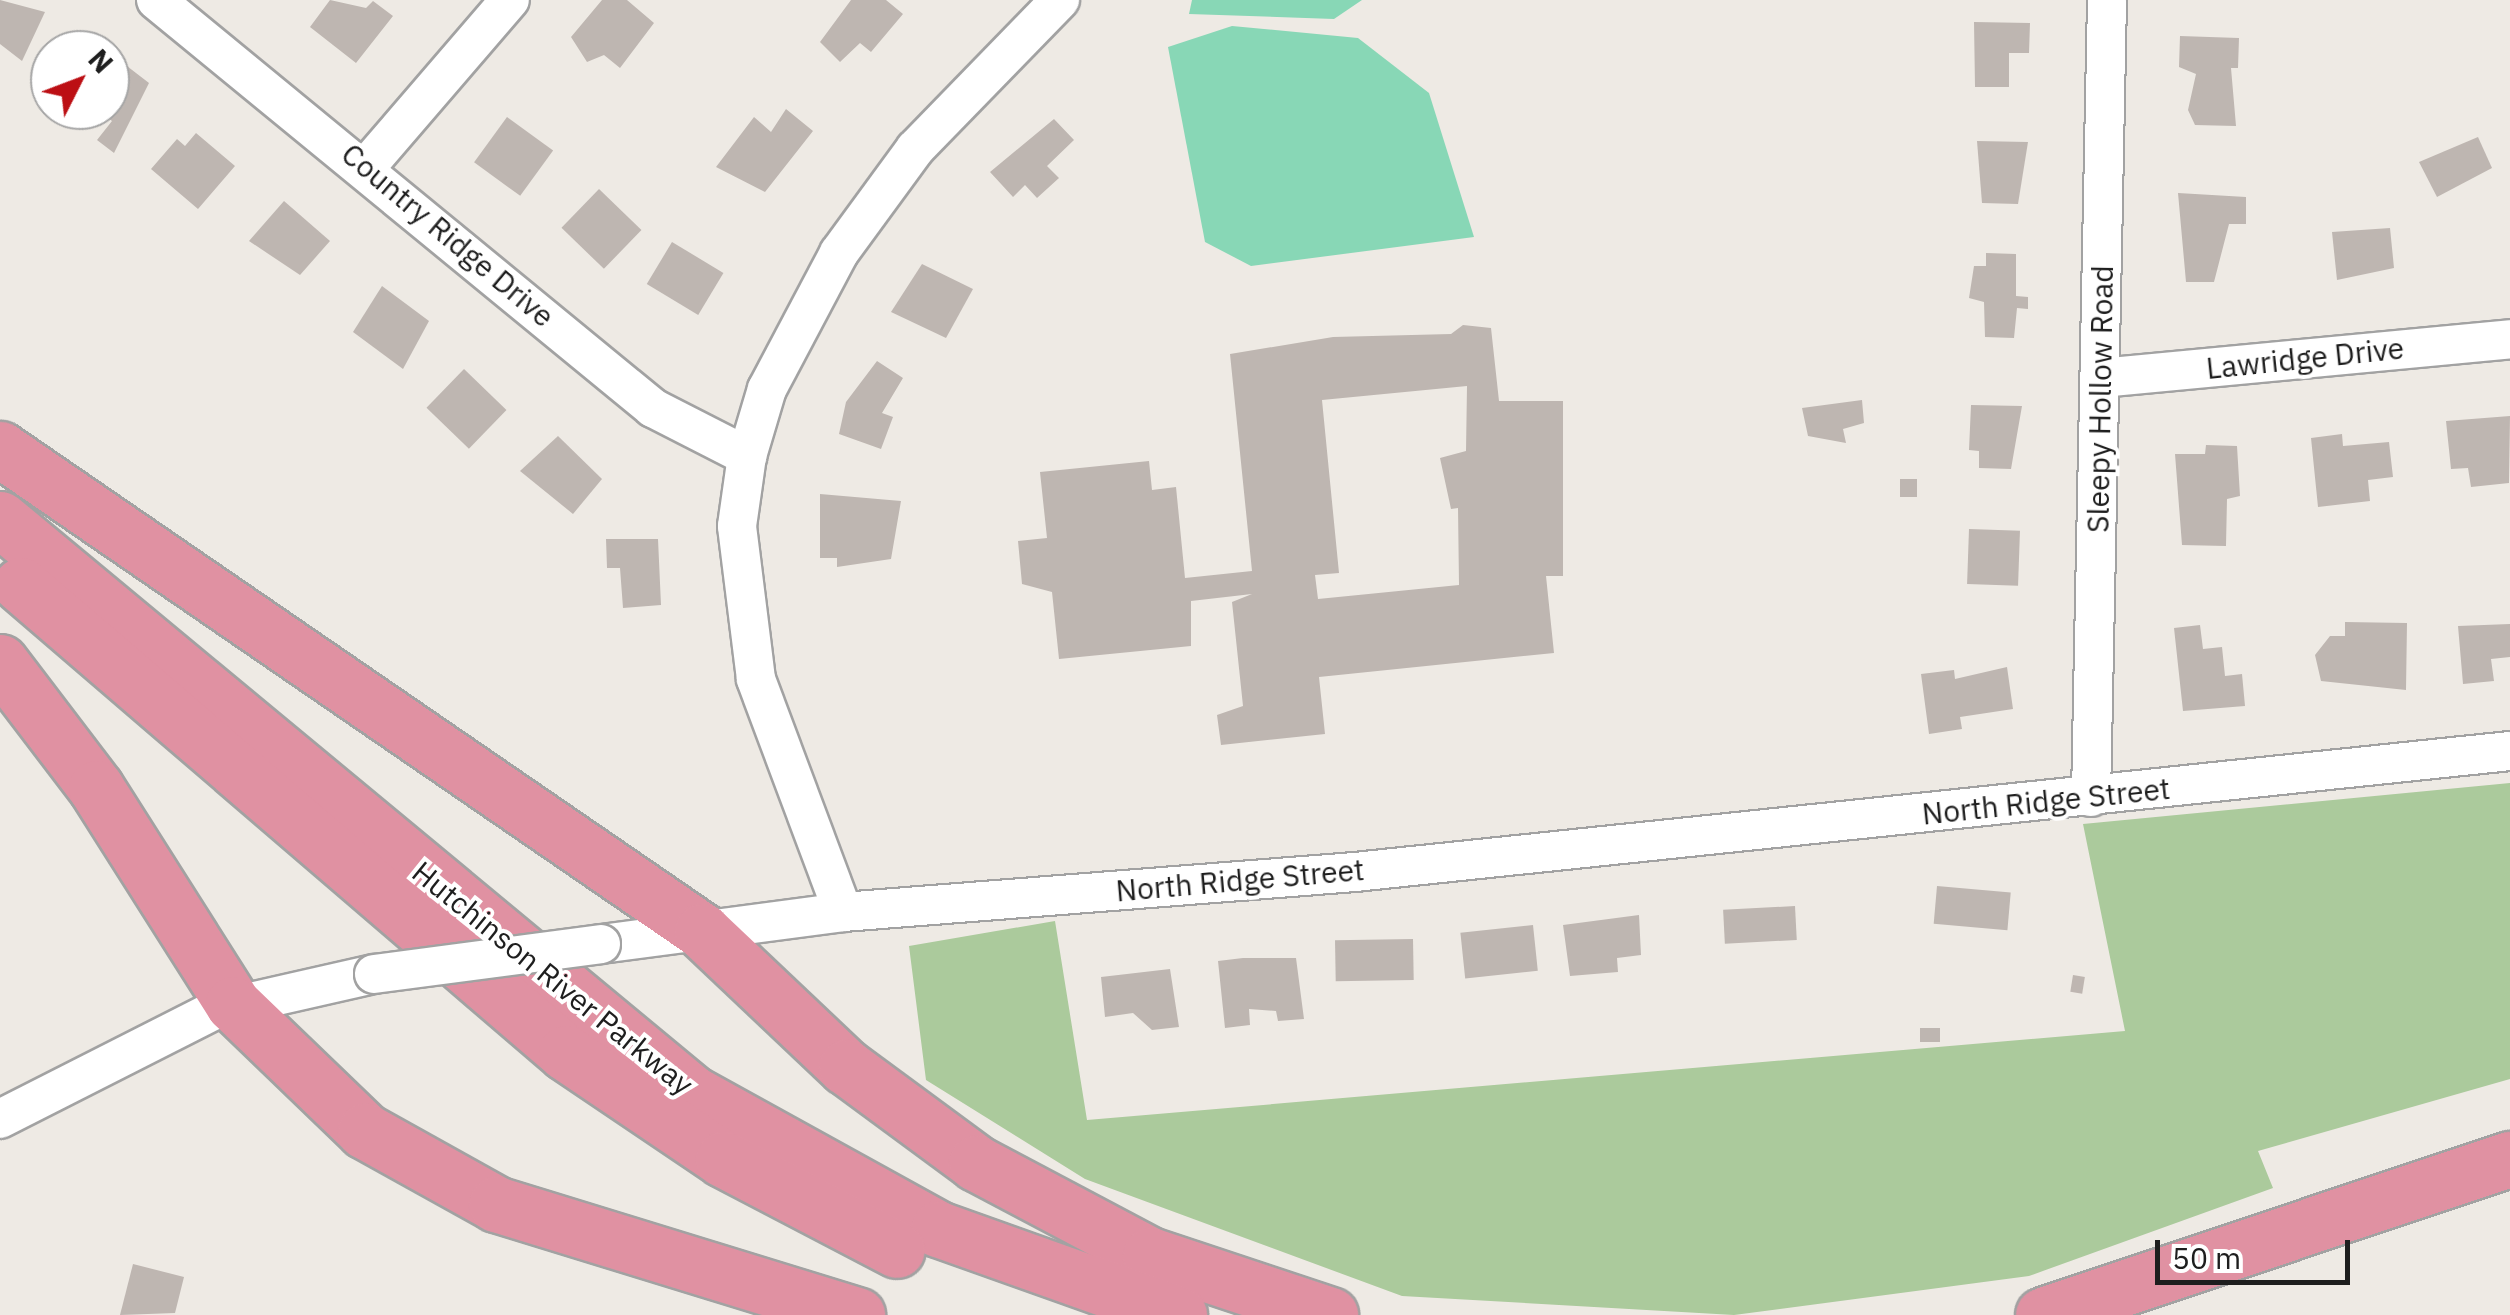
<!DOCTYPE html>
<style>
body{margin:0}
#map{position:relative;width:2510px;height:1315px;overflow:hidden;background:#eeeae4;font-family:"IBM Plex Sans",sans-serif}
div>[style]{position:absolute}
.forest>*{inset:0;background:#abca9c}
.pitch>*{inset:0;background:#88d7b6}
.building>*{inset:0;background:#beb6b1;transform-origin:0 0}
.roads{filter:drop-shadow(2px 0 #a2a2a2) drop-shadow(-2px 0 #a2a2a2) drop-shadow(0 2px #a2a2a2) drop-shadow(0 -2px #a2a2a2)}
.minor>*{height:38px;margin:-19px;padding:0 19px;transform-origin:19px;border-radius:19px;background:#fff}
.highway>*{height:55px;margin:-27.5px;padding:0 27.5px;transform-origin:27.5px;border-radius:27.5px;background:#e091a2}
.bridges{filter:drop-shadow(2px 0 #a2a2a2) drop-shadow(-2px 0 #a2a2a2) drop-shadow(0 2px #a2a2a2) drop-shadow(0 -2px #a2a2a2)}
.minor-bridge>*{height:38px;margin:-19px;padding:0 19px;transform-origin:19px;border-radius:19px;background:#fff}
span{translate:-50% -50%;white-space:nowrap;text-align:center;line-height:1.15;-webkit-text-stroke:8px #fff;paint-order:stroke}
.street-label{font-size:30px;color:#1e1e1e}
.north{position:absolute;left:30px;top:30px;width:100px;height:100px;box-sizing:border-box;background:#fff;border:2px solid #a5a5a5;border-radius:50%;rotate:48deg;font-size:28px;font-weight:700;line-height:40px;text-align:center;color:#1e1e1e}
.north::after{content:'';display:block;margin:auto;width:35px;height:45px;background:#bc0f14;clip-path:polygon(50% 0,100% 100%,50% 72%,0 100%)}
.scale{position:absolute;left:2155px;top:1240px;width:195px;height:45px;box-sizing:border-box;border:5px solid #1e1e1e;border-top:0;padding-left:12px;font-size:30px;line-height:35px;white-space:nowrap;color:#1e1e1e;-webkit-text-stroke:8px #fff;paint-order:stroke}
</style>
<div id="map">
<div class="forest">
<i style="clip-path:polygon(2510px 783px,2510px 1079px,2258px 1151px,2273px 1188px,2029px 1276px,1734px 1315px,1402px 1296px,1085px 1179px,926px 1080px,909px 946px,1055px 921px,1087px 1120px,2125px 1031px,2083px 824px)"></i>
</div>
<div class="pitch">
<i style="clip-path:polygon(1192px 0,1362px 0,1334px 19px,1189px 14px)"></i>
<i style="clip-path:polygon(1232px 26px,1358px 38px,1429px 93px,1474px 237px,1251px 266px,1205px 242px,1168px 47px)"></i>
</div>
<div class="building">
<i style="clip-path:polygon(0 0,45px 12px,22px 61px,0 44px)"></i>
<i style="clip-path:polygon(330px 0,366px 8px,373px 1px,393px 16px,356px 63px,310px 27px)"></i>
<i style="clip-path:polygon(602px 0,627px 0,654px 23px,620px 68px,604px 55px,587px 62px,571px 37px)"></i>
<i style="clip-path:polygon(851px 0,886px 0,903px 14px,871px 52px,860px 43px,840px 62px,820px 42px)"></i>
<i style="clip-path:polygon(1974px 22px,2030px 23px,2029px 53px,2009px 53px,2009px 87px,1975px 87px)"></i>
<i style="clip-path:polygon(2180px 36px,2239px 38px,2238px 68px,2231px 68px,2236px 126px,2195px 125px,2188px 110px,2196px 74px,2179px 67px)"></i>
<i style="clip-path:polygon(110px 53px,149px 83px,114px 153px,97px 140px,112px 121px,98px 110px,110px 110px)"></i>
<i style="clip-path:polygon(786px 109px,813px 131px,765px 192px,716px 167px,754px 117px,771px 132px)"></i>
<i style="left:507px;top:117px;width:57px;height:56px;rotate:36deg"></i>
<i style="clip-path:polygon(1054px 119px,1074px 140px,1047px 166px,1059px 178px,1037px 198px,1025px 185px,1013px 197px,990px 172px)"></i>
<i style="clip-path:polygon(196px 133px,235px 166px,198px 209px,151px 169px,177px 139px,185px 146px)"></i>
<i style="clip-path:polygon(2478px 137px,2492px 168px,2437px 197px,2419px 162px)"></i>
<i style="clip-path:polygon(1977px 141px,2028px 142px,2018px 204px,1982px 203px)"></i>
<i style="left:599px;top:189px;width:59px;height:54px;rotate:44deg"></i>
<i style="clip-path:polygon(2178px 193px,2246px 197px,2246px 224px,2229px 224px,2214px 282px,2186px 282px)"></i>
<i style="clip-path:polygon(284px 201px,330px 241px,300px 275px,249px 241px)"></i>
<i style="clip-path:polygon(2390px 228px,2394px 268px,2337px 280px,2332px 232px)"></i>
<i style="left:672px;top:242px;width:60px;height:49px;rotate:31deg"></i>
<i style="clip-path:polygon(1986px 253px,2016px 254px,2016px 296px,2028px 297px,2028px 309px,2017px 308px,2014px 338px,1985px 337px,1984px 302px,1969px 298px,1974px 266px,1986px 266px)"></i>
<i style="clip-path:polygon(922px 264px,973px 289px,946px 338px,891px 312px)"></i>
<i style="clip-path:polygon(382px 286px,429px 321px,403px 369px,353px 332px)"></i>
<i style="clip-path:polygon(evenodd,1463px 325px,1491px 328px,1499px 401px,1563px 401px,1563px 576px,1546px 576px,1554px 653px,1319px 677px,1325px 734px,1221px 745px,1217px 715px,1243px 706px,1232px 602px,1252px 594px,1191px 601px,1191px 646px,1059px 659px,1052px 592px,1022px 584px,1018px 541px,1047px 538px,1040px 472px,1149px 461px,1152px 490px,1176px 487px,1185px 578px,1252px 571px,1230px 354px,1333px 337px,1451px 334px,1463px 325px,1467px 386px,1466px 451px,1440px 458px,1451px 509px,1458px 508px,1459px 585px,1318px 599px,1315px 575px,1339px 573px,1322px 400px,1467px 386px)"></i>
<i style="clip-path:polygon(877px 361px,903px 378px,882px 413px,893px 417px,881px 449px,839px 434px,846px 402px)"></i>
<i style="left:464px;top:369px;width:59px;height:54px;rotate:44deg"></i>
<i style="clip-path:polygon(1862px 400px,1864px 423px,1843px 429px,1846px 443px,1808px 436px,1802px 408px)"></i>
<i style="clip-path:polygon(1971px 405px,2022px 406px,2011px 469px,1979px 468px,1979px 451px,1969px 450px)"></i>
<i style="clip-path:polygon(2510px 416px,2509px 483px,2471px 487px,2468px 468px,2451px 469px,2446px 421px)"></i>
<i style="clip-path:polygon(2342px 434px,2343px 446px,2389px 442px,2393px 477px,2368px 480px,2370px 501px,2318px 507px,2311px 438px)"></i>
<i style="clip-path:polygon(558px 436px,602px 479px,573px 514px,520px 471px)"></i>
<i style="clip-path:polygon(2206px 445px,2237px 446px,2240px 496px,2227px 499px,2226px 546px,2182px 545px,2175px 454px,2205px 454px)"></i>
<i style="left:1900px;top:479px;width:17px;height:18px"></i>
<i style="clip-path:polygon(820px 494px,901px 501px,891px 559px,837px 567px,837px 558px,820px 558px)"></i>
<i style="left:1969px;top:529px;width:51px;height:55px;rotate:2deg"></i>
<i style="clip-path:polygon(606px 539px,658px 539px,661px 605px,623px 608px,620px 568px,607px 568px)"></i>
<i style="clip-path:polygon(2345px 622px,2407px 623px,2406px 690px,2321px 681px,2315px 655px,2330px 636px,2345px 636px)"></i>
<i style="clip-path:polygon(2510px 624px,2510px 657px,2491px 659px,2494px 681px,2463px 684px,2458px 626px)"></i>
<i style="clip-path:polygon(2200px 625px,2203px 649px,2222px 647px,2225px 676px,2242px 674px,2245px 706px,2183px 711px,2174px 628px)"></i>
<i style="clip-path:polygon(2007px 667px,2013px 709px,1960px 717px,1962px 729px,1929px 734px,1921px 674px,1954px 670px,1955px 679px)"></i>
<i style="left:1937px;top:886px;width:74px;height:38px;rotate:5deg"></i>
<i style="left:1795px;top:906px;width:34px;height:72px;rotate:87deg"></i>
<i style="clip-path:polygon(1639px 915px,1641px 955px,1617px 958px,1618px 972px,1570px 976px,1563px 925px)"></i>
<i style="left:1533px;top:925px;width:46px;height:73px;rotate:84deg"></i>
<i style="left:1413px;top:939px;width:41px;height:78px;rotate:89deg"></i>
<i style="clip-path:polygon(1243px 958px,1296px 958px,1304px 1019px,1278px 1021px,1276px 1011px,1249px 1009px,1250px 1025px,1225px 1028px,1218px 961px)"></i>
<i style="clip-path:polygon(1170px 969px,1179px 1027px,1152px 1030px,1133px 1013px,1105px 1017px,1101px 977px)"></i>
<i style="left:2073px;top:975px;width:12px;height:17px;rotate:9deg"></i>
<i style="left:1920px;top:1028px;width:20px;height:14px"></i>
<i style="clip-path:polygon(133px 1264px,184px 1277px,175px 1313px,120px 1315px)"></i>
</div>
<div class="roads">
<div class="minor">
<i style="left:156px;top:0;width:643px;rotate:39.38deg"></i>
<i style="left:653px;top:408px;width:106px;rotate:27.1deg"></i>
<i style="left:367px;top:166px;width:219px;rotate:-49.3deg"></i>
<i style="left:2101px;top:378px;width:411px;rotate:-5.4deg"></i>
<i style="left:2091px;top:797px;width:797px;rotate:-88.85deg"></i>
<i style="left:843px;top:912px;width:249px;rotate:-110.5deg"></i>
<i style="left:756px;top:679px;width:154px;rotate:-97.1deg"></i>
<i style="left:737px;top:526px;width:71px;rotate:-81.9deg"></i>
<i style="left:747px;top:456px;width:70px;rotate:-73.4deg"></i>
<i style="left:767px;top:389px;width:154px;rotate:-62.1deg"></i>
<i style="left:839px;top:253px;width:129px;rotate:-53.8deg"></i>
<i style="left:915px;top:149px;width:208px;rotate:-45.8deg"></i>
<i style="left:601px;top:944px;width:244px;rotate:-7.5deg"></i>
<i style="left:843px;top:912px;width:514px;rotate:-4.47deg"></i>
<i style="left:1355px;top:872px;width:1161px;rotate:-5.98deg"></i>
<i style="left:0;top:1119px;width:241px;rotate:-26.9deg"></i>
<i style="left:215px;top:1010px;width:163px;rotate:-12.8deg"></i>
</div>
<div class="highway">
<i style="left:0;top:449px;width:852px;rotate:34.47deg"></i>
<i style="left:702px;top:931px;width:198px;rotate:43.4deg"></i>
<i style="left:846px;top:1067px;width:162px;rotate:36.4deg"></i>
<i style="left:976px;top:1163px;width:197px;rotate:27.9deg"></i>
<i style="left:1150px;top:1255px;width:190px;rotate:18.4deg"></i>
<i style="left:0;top:519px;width:899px;rotate:39.68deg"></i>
<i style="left:692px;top:1093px;width:281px;rotate:28.9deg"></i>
<i style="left:938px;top:1229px;width:256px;rotate:19.6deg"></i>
<i style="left:21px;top:585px;width:718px;rotate:40.65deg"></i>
<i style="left:566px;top:1053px;width:189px;rotate:34deg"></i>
<i style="left:723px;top:1159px;width:196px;rotate:27.6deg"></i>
<i style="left:0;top:662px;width:158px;rotate:52.7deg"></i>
<i style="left:96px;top:788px;width:256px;rotate:57.6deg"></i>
<i style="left:233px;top:1004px;width:183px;rotate:43.9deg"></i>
<i style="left:365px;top:1131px;width:150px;rotate:29.1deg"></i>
<i style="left:496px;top:1204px;width:378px;rotate:17.1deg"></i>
<i style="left:2043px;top:1315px;width:492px;rotate:-18.5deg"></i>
</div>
</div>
<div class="bridges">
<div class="minor-bridge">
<i style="left:374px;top:974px;width:229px;rotate:-7.5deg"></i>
</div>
</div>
<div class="street-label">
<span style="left:448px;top:235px;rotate:40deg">Country Ridge Drive</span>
<span style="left:2305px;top:358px;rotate:-6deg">Lawridge Drive</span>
<span style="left:2100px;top:399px;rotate:-89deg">Sleepy Hollow Road</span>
<span style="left:2046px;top:801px;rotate:-6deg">North Ridge Street</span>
<span style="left:1240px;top:880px;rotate:-5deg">North Ridge Street</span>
<span style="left:553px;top:978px;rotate:39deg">Hutchinson River Parkway</span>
</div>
<div class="north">N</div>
<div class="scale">50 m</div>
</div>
